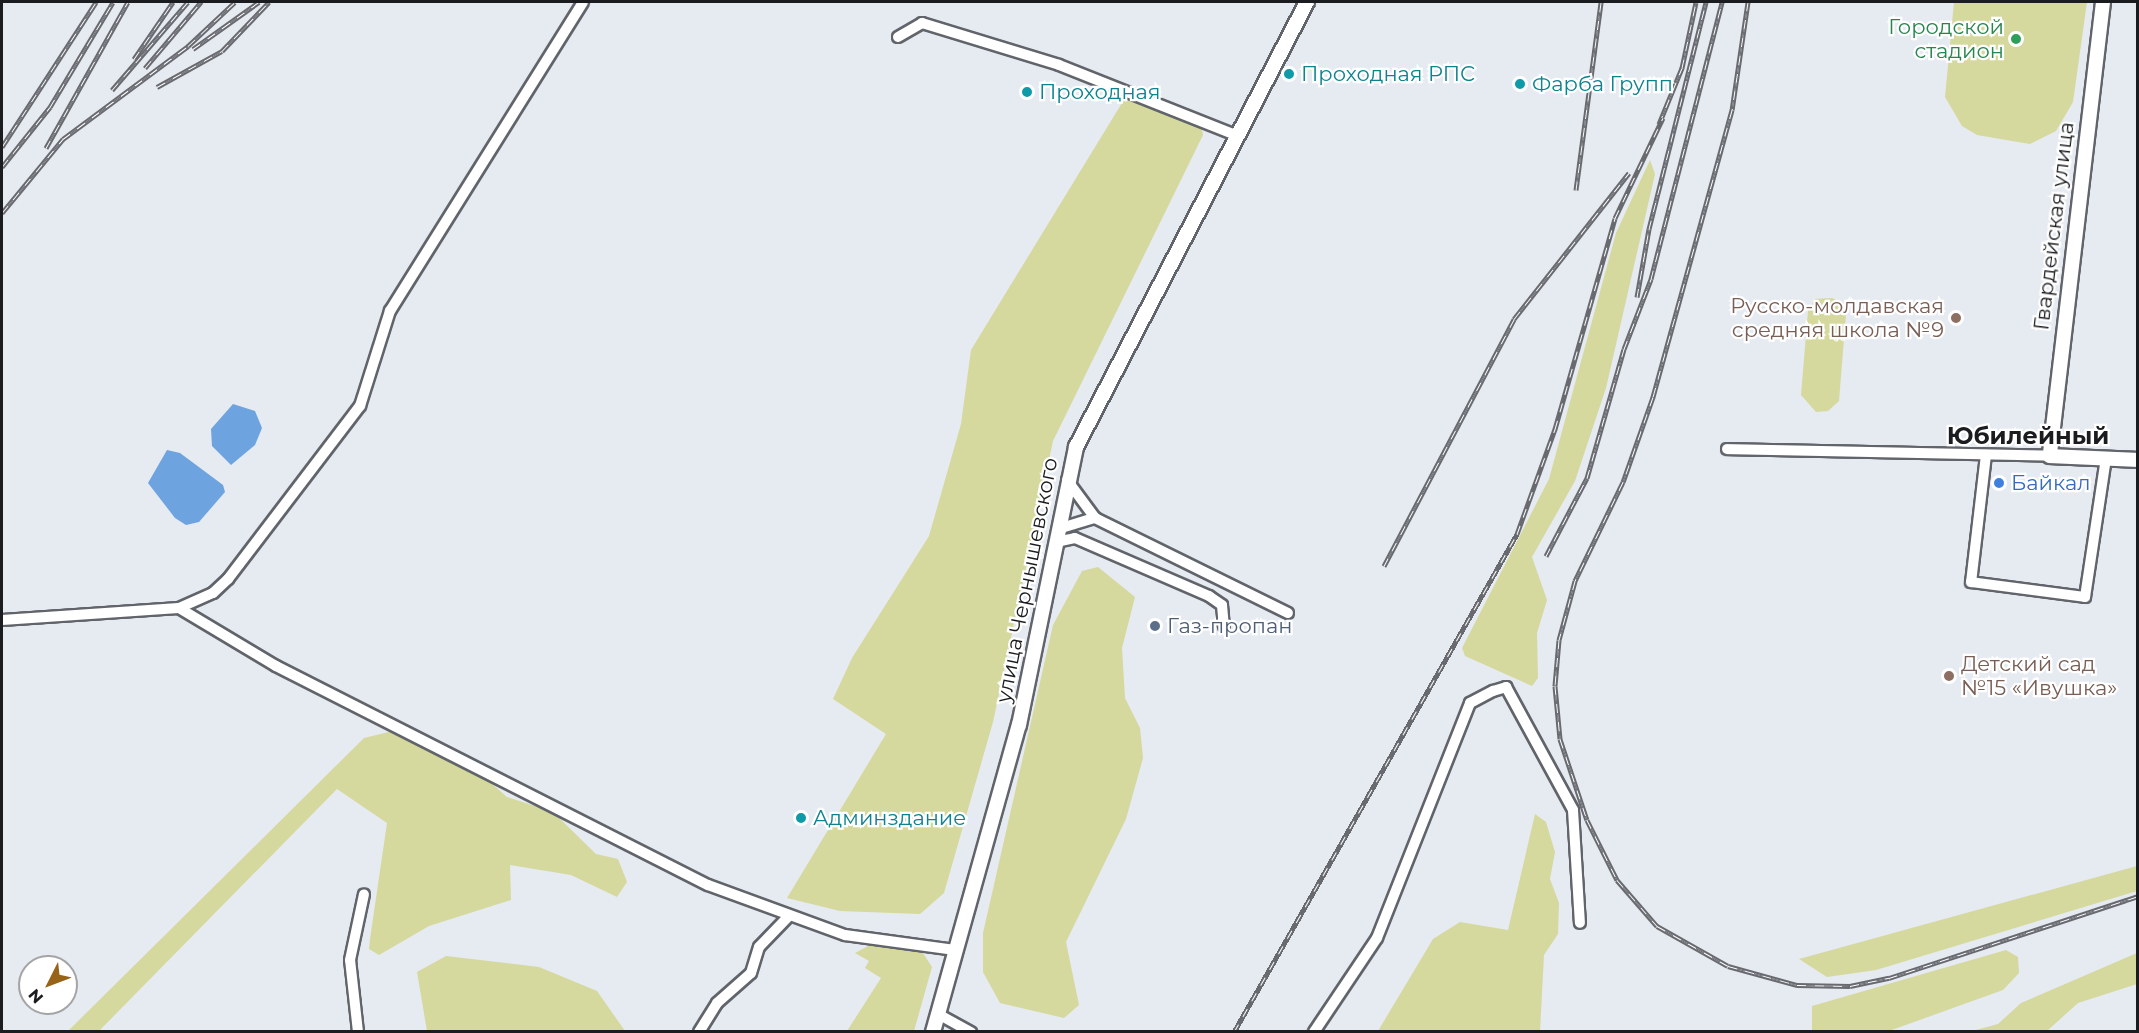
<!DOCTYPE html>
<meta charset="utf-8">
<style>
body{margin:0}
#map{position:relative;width:2139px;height:1033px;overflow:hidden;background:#e6eaf1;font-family:Montserrat,sans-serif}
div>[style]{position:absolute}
.green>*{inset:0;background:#d5d99d}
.water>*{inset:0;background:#6da3de}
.roads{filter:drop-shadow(2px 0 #61646a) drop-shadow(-2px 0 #61646a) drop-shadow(0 2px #61646a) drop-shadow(0 -2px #61646a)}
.street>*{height:10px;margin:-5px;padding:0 5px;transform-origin:5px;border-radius:5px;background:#fff}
.secondary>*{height:14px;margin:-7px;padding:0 7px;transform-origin:7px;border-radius:7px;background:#fff}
.rail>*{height:5px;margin-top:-2.5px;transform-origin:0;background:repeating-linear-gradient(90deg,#fff 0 9px,#686a6f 0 18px);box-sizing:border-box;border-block:2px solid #686a6f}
.dots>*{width:16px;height:16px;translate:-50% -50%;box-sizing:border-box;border:3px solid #fff;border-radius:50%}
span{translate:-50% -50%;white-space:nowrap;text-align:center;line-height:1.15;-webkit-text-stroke:4.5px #fff;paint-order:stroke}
.leisure-label{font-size:21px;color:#27864d}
.right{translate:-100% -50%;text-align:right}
.culture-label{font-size:21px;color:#0d838f}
.left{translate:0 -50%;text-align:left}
.street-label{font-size:21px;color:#1b1c1f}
.education-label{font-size:21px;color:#785e54}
.shop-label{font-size:21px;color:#366cbe}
.service-label{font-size:21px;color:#4e5e75}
.quarter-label{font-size:24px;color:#1b1c1f;font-weight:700}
.frame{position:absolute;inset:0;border:3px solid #1b1c1f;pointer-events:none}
.north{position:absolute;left:18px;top:955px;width:60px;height:60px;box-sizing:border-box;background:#fff;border:2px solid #a4a4a5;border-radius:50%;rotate:228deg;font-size:16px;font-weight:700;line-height:24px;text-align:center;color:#1b1c1f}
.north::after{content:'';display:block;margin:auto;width:21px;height:27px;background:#966317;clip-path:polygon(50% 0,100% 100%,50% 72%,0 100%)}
</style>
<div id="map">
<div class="green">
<i style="clip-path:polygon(1954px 2px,2087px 2px,2073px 102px,2056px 131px,2030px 144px,1977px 135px,1962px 126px,1945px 97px)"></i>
<i style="clip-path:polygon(1125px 98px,1201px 125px,1203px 135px,1053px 441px,993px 722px,944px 893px,920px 914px,840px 911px,787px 898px,886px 734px,833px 699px,852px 658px,929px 536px,961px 424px,971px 350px)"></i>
<i style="clip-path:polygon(1650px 160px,1655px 174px,1606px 388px,1575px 481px,1532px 557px,1547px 600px,1537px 633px,1538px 678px,1532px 686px,1465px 656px,1462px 648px,1549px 479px,1616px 233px)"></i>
<i style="clip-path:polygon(1832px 298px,1844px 304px,1846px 314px,1839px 401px,1828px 411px,1816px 412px,1801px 395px,1808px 311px,1815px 299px)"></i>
<i style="clip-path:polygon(1098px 567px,1135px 597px,1122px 648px,1125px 698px,1140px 728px,1143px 758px,1126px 819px,1066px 942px,1079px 1005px,1064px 1018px,1000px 1003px,983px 972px,983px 933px,1053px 625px,1082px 571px)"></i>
<i style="clip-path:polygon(397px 730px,475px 769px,507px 797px,553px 812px,596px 854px,618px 859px,627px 882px,617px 897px,571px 875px,510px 865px,511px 900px,429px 926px,379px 955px,369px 949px,370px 939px,387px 823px,337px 789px,99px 1031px,67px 1032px,364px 738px)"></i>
<i style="clip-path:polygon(1535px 814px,1546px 822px,1555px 852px,1550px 879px,1559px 903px,1558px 934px,1544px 955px,1540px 1031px,1378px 1031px,1433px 939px,1460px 922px,1508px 930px)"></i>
<i style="clip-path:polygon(2137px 866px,2137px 891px,1876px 970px,1827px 977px,1799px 959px)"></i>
<i style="clip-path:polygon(870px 945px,923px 953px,932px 967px,914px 1031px,847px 1031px,881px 978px,865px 968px,869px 961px,855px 953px)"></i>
<i style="clip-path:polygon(2006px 950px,2018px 957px,2019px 973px,2003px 990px,1889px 1031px,1812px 1030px,1812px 1006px)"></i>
<i style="clip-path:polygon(2137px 953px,2137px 984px,2078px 1003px,2047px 1031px,1972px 1031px,1998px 1024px,2021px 1003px)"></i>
<i style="clip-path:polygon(446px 956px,539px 967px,597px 991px,625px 1031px,427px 1031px,417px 972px)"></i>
</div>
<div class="water">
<i style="clip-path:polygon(233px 404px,255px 411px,262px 428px,255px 445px,231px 465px,212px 446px,211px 429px)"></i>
<i style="clip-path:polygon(167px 450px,180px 453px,223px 485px,225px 492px,199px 522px,186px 525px,175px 518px,148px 483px)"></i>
</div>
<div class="roads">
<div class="street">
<i style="left:898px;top:37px;width:28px;rotate:-30deg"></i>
<i style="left:922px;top:23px;width:143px;rotate:17deg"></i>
<i style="left:1059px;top:65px;width:190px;rotate:21.6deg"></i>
<i style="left:1727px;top:449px;width:323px;rotate:1.2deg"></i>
<i style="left:1986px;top:455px;width:128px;rotate:96.7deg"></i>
<i style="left:1971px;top:582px;width:115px;rotate:7.5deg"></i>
<i style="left:2085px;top:597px;width:141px;rotate:-81.4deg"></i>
<i style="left:1067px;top:480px;width:47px;rotate:53.6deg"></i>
<i style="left:1095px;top:518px;width:215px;rotate:26.2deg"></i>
<i style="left:1058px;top:529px;width:39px;rotate:-17deg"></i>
<i style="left:1056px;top:542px;width:19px;rotate:-12deg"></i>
<i style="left:1075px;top:538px;width:146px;rotate:23.4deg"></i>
<i style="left:1209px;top:596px;width:16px;rotate:35deg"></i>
<i style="left:1222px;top:605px;width:21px;rotate:85deg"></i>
<i style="left:179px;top:608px;width:113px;rotate:30.9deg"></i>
<i style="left:276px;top:666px;width:484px;rotate:26.9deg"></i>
<i style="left:708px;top:885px;width:146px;rotate:20.1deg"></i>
<i style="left:845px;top:935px;width:111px;rotate:7.8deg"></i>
<i style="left:2px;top:620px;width:177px;rotate:-3.9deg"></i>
<i style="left:179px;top:608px;width:37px;rotate:-24deg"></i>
<i style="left:213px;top:593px;width:21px;rotate:-43deg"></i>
<i style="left:228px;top:579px;width:218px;rotate:-52.7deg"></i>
<i style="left:360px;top:406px;width:100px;rotate:-72.5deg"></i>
<i style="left:390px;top:311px;width:364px;rotate:-58deg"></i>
<i style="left:938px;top:1014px;width:38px;rotate:29deg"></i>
<i style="left:358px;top:1032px;width:72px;rotate:-96.3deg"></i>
<i style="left:350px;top:960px;width:67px;rotate:-78deg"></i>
<i style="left:699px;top:1032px;width:34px;rotate:-58deg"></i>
<i style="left:717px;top:1003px;width:45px;rotate:-41.4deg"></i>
<i style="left:751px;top:973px;width:27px;rotate:-73deg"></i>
<i style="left:759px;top:947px;width:42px;rotate:-46deg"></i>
<i style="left:1314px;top:1032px;width:113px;rotate:-56.2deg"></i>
<i style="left:1377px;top:938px;width:253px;rotate:-68.4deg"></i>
<i style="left:1470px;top:703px;width:26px;rotate:-28deg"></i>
<i style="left:1493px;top:691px;width:14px;rotate:-17deg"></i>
<i style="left:1506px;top:687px;width:140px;rotate:61.4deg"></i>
<i style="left:1573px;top:810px;width:113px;rotate:86.5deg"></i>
</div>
<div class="secondary">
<i style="left:2103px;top:2px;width:457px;rotate:96.7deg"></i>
<i style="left:2050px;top:456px;width:88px;rotate:2.6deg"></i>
<i style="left:933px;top:1032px;width:319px;rotate:-74.4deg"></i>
<i style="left:1019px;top:725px;width:284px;rotate:-78.4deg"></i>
<i style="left:1076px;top:447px;width:501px;rotate:-62.57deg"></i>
</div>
</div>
<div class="rail">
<i style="left:1748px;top:2px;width:109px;rotate:98.4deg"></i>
<i style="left:1732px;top:110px;width:298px;rotate:105.4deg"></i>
<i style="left:1653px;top:397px;width:90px;rotate:109.4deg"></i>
<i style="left:1623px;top:482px;width:110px;rotate:115.9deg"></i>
<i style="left:1575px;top:581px;width:61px;rotate:105.2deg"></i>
<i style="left:1559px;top:640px;width:46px;rotate:95deg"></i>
<i style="left:1555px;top:686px;width:53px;rotate:84.6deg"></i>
<i style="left:1560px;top:739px;width:85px;rotate:71.6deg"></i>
<i style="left:1587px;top:820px;width:67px;rotate:63.4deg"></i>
<i style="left:1617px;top:880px;width:61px;rotate:49deg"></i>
<i style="left:1657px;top:926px;width:81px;rotate:29.4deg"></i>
<i style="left:1728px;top:966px;width:72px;rotate:15.4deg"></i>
<i style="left:1797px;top:985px;width:53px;rotate:1.1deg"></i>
<i style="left:1850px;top:986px;width:40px;rotate:-12deg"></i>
<i style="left:1889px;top:978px;width:262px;rotate:-18.2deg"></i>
<i style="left:193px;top:49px;width:81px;rotate:-35.5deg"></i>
<i style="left:134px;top:59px;width:69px;rotate:-55.6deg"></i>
<i style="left:145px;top:68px;width:87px;rotate:-49.7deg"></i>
<i style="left:157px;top:87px;width:74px;rotate:-29deg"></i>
<i style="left:222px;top:51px;width:68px;rotate:-46.2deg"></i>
<i style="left:112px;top:90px;width:116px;rotate:-49.2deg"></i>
<i style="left:1659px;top:124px;width:61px;rotate:-67.7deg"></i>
<i style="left:1682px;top:68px;width:67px;rotate:-78deg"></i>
<i style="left:2px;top:147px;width:173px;rotate:-57deg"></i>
<i style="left:46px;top:148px;width:167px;rotate:-60.7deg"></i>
<i style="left:2px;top:167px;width:77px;rotate:-51.3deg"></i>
<i style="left:50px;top:107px;width:122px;rotate:-59deg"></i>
<i style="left:1576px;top:190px;width:190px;rotate:-82.4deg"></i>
<i style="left:2px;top:213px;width:96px;rotate:-50.5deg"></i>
<i style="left:63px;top:139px;width:156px;rotate:-36.6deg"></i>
<i style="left:188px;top:46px;width:64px;rotate:-43.1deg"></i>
<i style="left:1637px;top:297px;width:69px;rotate:-80deg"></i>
<i style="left:1649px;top:229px;width:234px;rotate:-75.9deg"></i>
<i style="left:1546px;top:556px;width:88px;rotate:-62.3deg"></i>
<i style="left:1587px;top:478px;width:134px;rotate:-74deg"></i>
<i style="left:1624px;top:349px;width:75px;rotate:-68.9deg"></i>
<i style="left:1651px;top:279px;width:286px;rotate:-75.6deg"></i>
<i style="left:1384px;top:566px;width:279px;rotate:-62.2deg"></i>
<i style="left:1514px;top:319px;width:186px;rotate:-51.8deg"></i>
<i style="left:1234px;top:1032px;width:573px;rotate:-60.39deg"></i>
<i style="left:1517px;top:534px;width:112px;rotate:-70.1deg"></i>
<i style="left:1555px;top:429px;width:219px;rotate:-74.1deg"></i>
<i style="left:1615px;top:218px;width:111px;rotate:-64.4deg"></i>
</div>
<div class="dots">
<i style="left:2016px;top:39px;background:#2e9e5b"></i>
<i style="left:1289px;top:74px;background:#0f9aa8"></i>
<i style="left:1520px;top:84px;background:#0f9aa8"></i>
<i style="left:1027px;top:92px;background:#0f9aa8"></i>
<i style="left:1956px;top:318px;background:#8d6e63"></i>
<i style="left:1999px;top:483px;background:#3f7fe0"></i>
<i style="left:1155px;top:626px;background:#5c6f8a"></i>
<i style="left:1949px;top:676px;background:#8d6e63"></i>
<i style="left:801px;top:818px;background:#0f9aa8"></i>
</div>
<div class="leisure-label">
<span class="right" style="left:2004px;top:39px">Городской<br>стадион</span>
</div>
<div class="culture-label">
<span class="left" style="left:1301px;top:74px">Проходная РПС</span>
<span class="left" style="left:1532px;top:84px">Фарба Групп</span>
<span class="left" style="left:1039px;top:92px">Проходная</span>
<span class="left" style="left:813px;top:818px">Админздание</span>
</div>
<div class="street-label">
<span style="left:2054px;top:226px;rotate:-83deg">Гвардейская улица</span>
<span style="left:1027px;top:580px;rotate:-79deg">улица Чернышевского</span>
</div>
<div class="education-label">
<span class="right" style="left:1944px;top:318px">Русско-молдавская<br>средняя школа №9</span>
<span class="left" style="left:1961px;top:676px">Детский сад<br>№15 «Ивушка»</span>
</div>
<div class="shop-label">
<span class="left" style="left:2011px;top:483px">Байкал</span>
</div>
<div class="service-label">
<span class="left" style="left:1167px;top:626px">Газ-пропан</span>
</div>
<div class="quarter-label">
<span style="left:2028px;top:436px">Юбилейный</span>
</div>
<div class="frame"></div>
<div class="north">N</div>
</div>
